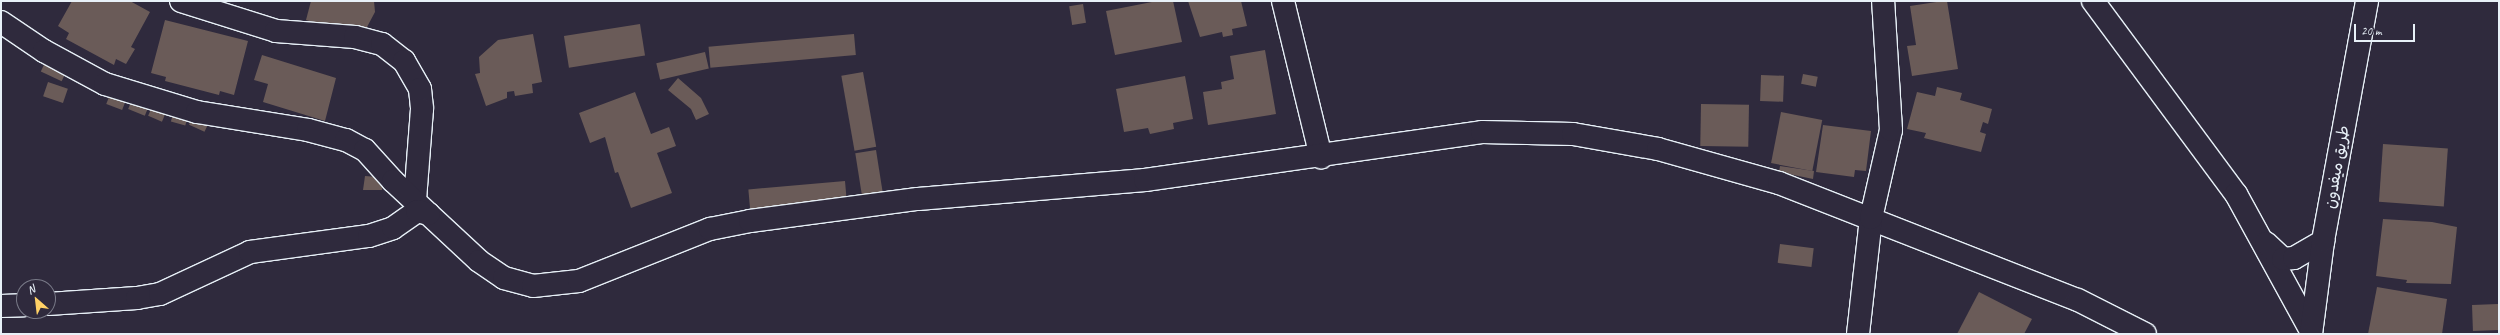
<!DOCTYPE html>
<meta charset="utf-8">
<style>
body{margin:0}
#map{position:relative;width:2500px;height:335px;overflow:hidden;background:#2f2a3d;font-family:Caveat,"Playpen Sans Arabic",sans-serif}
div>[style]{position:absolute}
.building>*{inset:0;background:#6a5b58;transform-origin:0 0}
.roads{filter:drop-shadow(1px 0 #e8f1f8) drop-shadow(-1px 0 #e8f1f8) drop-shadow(0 1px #e8f1f8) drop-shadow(0 -1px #e8f1f8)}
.minor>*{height:22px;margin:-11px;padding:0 11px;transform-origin:11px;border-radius:11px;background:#2f2a3d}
.primary>*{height:22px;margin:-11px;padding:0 11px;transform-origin:11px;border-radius:11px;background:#2f2a3d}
span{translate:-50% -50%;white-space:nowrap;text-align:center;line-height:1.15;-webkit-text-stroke:3px #2f2a3d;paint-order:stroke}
.street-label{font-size:16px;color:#e8f1f8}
.frame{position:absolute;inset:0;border:2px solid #e8f1f8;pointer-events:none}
.north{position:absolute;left:16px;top:279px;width:40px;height:40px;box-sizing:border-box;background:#2f2a3d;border:1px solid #797a88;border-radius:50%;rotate:332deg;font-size:11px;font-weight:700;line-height:16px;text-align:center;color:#e8f1f8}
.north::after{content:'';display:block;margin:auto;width:14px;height:18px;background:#ffd166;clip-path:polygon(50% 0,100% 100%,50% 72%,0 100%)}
.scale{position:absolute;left:2354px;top:24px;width:61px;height:18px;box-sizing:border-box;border:2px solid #e8f1f8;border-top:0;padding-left:5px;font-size:12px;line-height:14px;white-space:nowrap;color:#e8f1f8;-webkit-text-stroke:3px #2f2a3d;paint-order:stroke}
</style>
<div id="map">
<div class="building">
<i style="clip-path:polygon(72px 1px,130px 1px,150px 12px,131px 47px,135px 49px,126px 64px,116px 59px,114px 65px,66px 39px,69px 33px,58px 26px)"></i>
<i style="clip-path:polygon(311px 1px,374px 1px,375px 12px,367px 27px,351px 33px,306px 20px)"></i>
<i style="clip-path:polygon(1157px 1px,1173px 1px,1182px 42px,1115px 55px,1106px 11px)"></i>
<i style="clip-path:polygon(1188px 1px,1241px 1px,1247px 26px,1232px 29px,1233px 35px,1223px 37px,1222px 32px,1200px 37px)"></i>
<i style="clip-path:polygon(1943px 1px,1947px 1px,1958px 69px,1912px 76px,1907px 46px,1916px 45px,1910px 6px)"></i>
<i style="left:1083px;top:4px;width:19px;height:14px;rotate:81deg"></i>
<i style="clip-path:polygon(165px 20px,248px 41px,234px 95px,220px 91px,219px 95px,165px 81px,166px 77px,151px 73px)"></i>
<i style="left:640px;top:24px;width:32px;height:77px;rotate:81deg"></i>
<i style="clip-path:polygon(533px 34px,542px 82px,532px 84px,533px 93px,515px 96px,514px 91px,507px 92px,507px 98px,486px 106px,475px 74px,480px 73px,479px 57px,498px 40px)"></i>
<i style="left:854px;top:34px;width:21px;height:146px;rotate:85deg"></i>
<i style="clip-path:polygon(1265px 50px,1276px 114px,1208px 125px,1203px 92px,1222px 89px,1221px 82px,1234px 79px,1230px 56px)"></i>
<i style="left:705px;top:52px;width:17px;height:50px;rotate:77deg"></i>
<i style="clip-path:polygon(262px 55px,336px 78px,325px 121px,263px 102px,268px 84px,254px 80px)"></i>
<i style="left:48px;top:56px;width:23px;height:17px;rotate:25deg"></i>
<i style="left:863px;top:72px;width:76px;height:22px;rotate:80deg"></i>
<i style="left:1803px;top:74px;width:15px;height:10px;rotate:11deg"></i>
<i style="left:1761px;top:75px;width:23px;height:26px;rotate:2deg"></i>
<i style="clip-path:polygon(1185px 76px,1193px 119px,1173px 123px,1174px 129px,1150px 134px,1148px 128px,1124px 132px,1116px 89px)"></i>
<i style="clip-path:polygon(678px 78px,701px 98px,709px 114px,696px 120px,691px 109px,668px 90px)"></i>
<i style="left:48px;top:82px;width:21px;height:15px;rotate:19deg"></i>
<i style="clip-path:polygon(1937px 87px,1962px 93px,1960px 100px,1992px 109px,1988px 124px,1983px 122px,1980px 132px,1986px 134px,1981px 152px,1924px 138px,1926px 133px,1907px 129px,1917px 92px,1935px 96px)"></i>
<i style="left:112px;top:89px;width:17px;height:16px;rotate:21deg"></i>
<i style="clip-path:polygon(635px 92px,651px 134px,669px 127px,676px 146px,657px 153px,672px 193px,631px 208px,618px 172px,615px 173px,605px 137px,590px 143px,579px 113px)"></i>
<i style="left:133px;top:97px;width:18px;height:13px;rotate:22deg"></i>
<i style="left:154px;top:102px;width:15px;height:15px;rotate:23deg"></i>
<i style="left:1701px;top:104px;width:48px;height:42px;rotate:1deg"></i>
<i style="left:175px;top:107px;width:15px;height:15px;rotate:16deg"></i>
<i style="left:195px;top:112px;width:17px;height:14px;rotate:25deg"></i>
<i style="left:1781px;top:112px;width:42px;height:52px;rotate:11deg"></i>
<i style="clip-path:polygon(1823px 125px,1871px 131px,1866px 171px,1855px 170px,1854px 177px,1816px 172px)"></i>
<i style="left:2383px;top:144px;width:65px;height:58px;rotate:4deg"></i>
<i style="left:876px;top:150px;width:46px;height:21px;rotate:81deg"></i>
<i style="clip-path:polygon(1780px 166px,1814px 171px,1813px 179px,1779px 172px)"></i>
<i style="clip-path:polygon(365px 176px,378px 177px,378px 182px,383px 182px,382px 190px,363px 190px)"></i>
<i style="left:845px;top:181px;width:21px;height:97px;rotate:85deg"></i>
<i style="clip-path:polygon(2383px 219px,2432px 222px,2457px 227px,2451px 284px,2406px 283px,2407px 280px,2376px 276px)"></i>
<i style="left:1780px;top:244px;width:34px;height:19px;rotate:7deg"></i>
<i style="clip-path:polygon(2377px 287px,2447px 299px,2442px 334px,2368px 334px)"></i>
<i style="clip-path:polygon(1979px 292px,2032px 319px,2024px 334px,1957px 334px)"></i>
<i style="left:2498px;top:304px;width:26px;height:26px;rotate:88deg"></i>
</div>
<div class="roads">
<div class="minor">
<i style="left:181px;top:1px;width:100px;rotate:17.5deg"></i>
<i style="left:276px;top:31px;width:79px;rotate:4.3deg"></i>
<i style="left:355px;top:37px;width:28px;rotate:15deg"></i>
<i style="left:382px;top:44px;width:28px;rotate:38deg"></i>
<i style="left:404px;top:61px;width:32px;rotate:60deg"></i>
<i style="left:420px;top:89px;width:20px;rotate:84deg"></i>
<i style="left:422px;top:109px;width:92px;rotate:94.4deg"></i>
<i style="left:1283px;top:1px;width:161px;rotate:76.3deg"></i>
<i style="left:2093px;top:1px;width:240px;rotate:53.5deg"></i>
<i style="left:2236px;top:194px;width:156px;rotate:61.3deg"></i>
<i style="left:1px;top:22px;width:52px;rotate:34deg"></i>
<i style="left:44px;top:51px;width:69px;rotate:28.4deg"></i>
<i style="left:105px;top:84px;width:96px;rotate:16.9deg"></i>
<i style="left:197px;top:112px;width:112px;rotate:9.2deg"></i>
<i style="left:308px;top:130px;width:39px;rotate:15deg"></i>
<i style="left:346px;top:140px;width:21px;rotate:28deg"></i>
<i style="left:365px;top:150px;width:42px;rotate:47.9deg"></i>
<i style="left:393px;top:181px;width:117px;rotate:42.9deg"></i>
<i style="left:479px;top:261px;width:30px;rotate:34deg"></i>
<i style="left:504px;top:278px;width:30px;rotate:15deg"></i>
<i style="left:533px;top:286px;width:46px;rotate:-6.2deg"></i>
<i style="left:579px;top:281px;width:141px;rotate:-21.7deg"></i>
<i style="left:710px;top:229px;width:41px;rotate:-11.3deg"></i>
<i style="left:750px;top:221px;width:169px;rotate:-7.5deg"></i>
<i style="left:918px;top:199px;width:228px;rotate:-4.8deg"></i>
<i style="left:1145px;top:180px;width:340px;rotate:-8.1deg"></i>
<i style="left:1482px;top:132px;width:91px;rotate:1.3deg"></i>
<i style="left:1573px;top:134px;width:86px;rotate:10deg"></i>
<i style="left:1658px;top:149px;width:126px;rotate:15.7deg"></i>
<i style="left:1779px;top:183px;width:321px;rotate:21.4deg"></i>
<i style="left:2078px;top:300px;width:75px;rotate:26.9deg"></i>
<i style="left:2266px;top:243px;width:23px;rotate:43deg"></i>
<i style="left:2283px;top:259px;width:11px;rotate:-5deg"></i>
<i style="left:2294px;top:258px;width:34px;rotate:-30deg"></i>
<i style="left:48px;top:304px;width:89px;rotate:-3.9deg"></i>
<i style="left:137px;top:298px;width:23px;rotate:-10deg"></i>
<i style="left:160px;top:294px;width:99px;rotate:-25deg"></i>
<i style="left:250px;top:252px;width:120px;rotate:-7.7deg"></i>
<i style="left:369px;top:236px;width:25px;rotate:-18deg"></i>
<i style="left:393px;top:228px;width:29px;rotate:-35deg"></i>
<i style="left:417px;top:211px;width:12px;rotate:14deg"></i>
<i style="left:1px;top:306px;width:23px;rotate:-2deg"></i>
<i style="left:1858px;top:334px;width:117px;rotate:-83.6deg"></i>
<i style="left:1871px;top:218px;width:90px;rotate:-77.2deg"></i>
<i style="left:1891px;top:130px;width:129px;rotate:-93.5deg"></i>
</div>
<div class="primary">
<i style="left:2311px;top:334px;width:94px;rotate:-82.6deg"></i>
<i style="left:2323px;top:241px;width:244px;rotate:-79.6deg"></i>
</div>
</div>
<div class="street-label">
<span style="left:2337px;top:167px;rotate:-80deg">طريق ميفدون</span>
</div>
<div class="frame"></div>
<div class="north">N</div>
<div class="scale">20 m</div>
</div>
